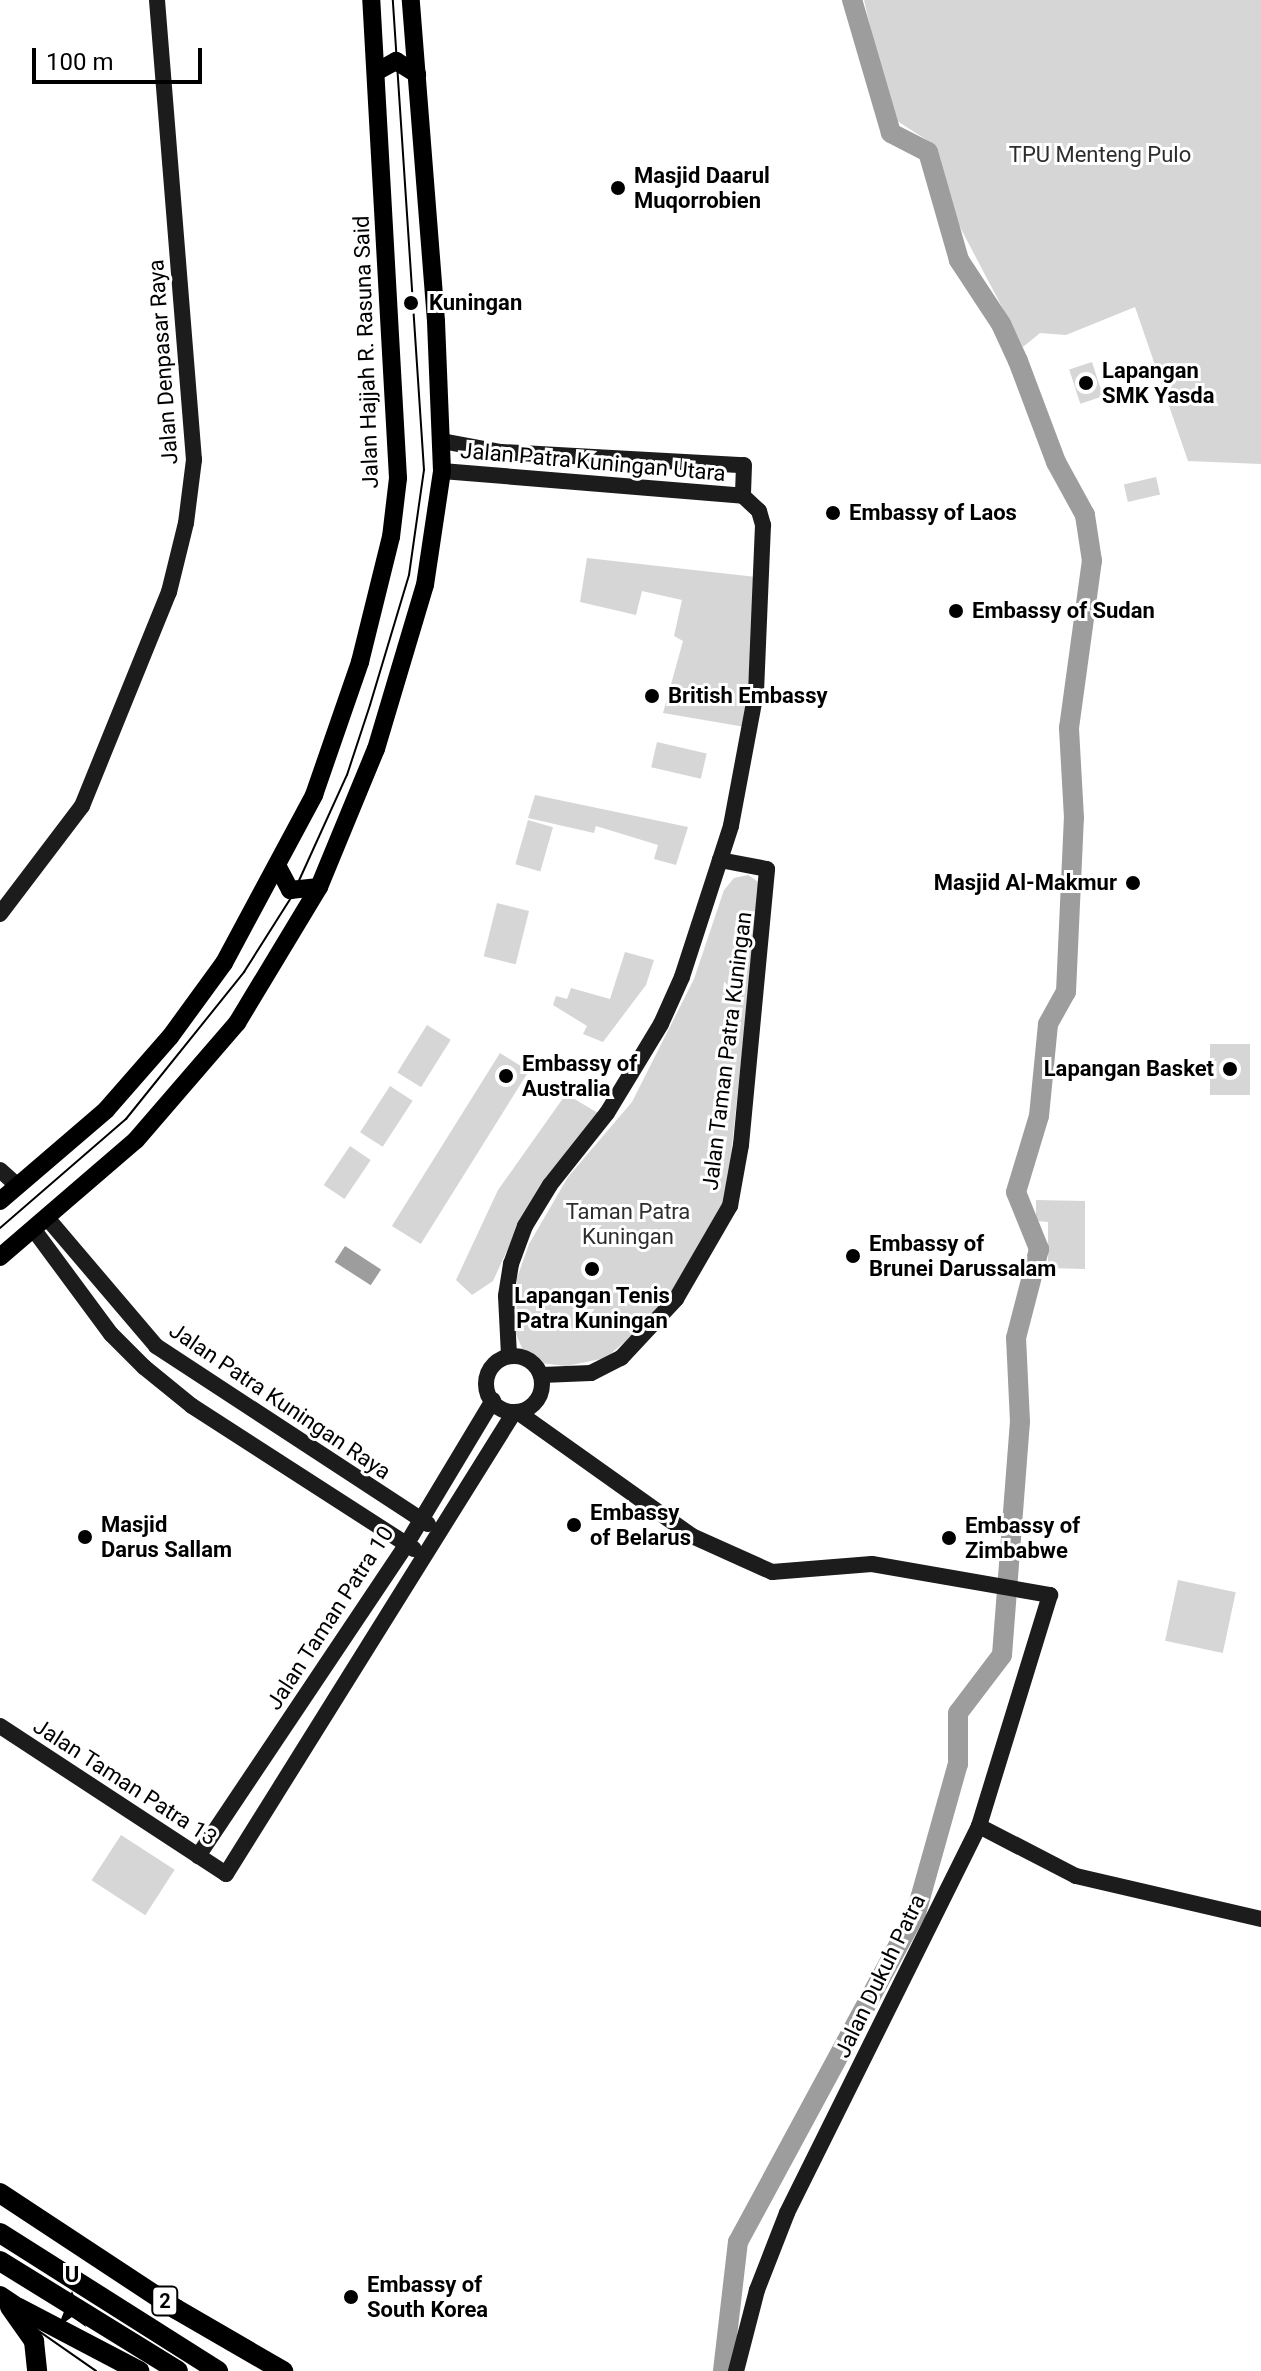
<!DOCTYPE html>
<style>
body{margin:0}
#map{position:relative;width:1261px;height:2371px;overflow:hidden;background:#fff;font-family:Roboto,sans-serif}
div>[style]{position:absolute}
.green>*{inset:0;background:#d6d6d6;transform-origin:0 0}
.water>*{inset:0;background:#9d9d9d;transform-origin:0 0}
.river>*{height:20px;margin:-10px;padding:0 10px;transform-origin:10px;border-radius:10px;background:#9d9d9d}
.secondary>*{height:16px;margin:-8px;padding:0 8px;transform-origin:8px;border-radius:8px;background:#1c1c1c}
.secondary>.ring{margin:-8px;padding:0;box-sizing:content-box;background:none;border:16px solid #1c1c1c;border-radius:50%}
.primary>*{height:18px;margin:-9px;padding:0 9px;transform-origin:9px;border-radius:9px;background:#000}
.highway>*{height:20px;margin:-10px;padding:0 10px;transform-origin:10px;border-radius:10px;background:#000}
.tram>*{height:2px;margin:-1px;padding:0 1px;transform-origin:1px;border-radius:1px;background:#000}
.dots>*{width:22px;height:22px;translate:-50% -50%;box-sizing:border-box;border:4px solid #fff;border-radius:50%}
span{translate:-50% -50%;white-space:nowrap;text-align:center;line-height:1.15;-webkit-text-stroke:6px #fff;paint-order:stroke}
.shield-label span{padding:2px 6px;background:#fff;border:2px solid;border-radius:6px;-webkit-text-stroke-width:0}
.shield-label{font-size:20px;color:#000;font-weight:700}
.park-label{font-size:22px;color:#2d2d2d}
.poi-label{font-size:22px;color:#000;font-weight:700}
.left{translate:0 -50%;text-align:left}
.right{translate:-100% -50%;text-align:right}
.street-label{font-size:22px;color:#000}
.north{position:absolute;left:32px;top:2259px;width:80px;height:80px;-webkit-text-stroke:6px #fff;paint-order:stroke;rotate:0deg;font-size:22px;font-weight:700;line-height:32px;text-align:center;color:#000}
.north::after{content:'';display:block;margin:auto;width:28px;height:36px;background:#000;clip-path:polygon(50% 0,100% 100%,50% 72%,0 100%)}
.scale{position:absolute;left:32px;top:48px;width:170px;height:36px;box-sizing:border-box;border:4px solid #000;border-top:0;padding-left:10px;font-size:24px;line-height:28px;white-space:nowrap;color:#000;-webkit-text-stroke:6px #fff;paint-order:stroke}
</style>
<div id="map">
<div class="green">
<i style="clip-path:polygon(864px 0,1261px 0,1261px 464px,1188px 461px,1135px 307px,1066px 335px,1040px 333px,1023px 347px,950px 208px,933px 144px,891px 117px)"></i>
<i style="left:1092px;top:362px;width:36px;height:24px;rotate:72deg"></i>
<i style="left:1156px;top:477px;width:18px;height:33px;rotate:77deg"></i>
<i style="clip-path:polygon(587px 558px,756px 577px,745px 727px,663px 713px,683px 641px,674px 636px,682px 600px,642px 591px,636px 615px,580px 602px)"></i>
<i style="left:657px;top:742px;width:51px;height:26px;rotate:13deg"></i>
<i style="clip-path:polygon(535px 795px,688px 827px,676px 865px,654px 859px,658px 845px,596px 826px,594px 833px,528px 818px)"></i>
<i style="left:528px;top:820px;width:26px;height:46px;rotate:16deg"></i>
<i style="clip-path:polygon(748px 875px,760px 883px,726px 1202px,709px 1238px,653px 1317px,606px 1358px,566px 1366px,540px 1363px,524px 1353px,516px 1334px,517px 1278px,529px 1244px,568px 1177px,632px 1102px,694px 979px,724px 890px,734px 878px)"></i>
<i style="left:497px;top:903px;width:33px;height:55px;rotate:14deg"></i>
<i style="clip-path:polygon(625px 952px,654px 960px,646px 985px,603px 1042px,583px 1034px,587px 1026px,553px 1005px,556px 996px,567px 999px,571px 988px,610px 999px)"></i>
<i style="left:427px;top:1025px;width:28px;height:56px;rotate:32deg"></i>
<i style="left:1210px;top:1044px;width:40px;height:51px"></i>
<i style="left:500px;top:1053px;width:34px;height:204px;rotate:32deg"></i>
<i style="left:390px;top:1086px;width:27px;height:55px;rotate:33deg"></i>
<i style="clip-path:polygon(566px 1094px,598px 1113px,522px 1218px,493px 1281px,472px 1295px,456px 1280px,498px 1190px)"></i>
<i style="left:350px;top:1146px;width:25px;height:47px;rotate:34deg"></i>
<i style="clip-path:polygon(1036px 1200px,1085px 1201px,1085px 1269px,1048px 1268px,1048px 1222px,1036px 1221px)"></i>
<i style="left:1178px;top:1580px;width:59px;height:62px;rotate:12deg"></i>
<i style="left:121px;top:1835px;width:64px;height:54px;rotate:33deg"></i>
</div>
<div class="water">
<i style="left:345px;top:1246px;width:43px;height:19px;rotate:33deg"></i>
</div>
<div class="river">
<i style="left:723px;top:2371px;width:130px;rotate:-83.4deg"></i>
<i style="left:738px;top:2242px;width:374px;rotate:-61.6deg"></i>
<i style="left:916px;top:1913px;width:155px;rotate:-74.3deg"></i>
<i style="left:958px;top:1764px;width:51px;rotate:-90deg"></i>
<i style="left:958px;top:1713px;width:73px;rotate:-52.8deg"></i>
<i style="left:1002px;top:1655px;width:234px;rotate:-85.6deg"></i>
<i style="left:1020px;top:1422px;width:84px;rotate:-92.7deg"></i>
<i style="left:1016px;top:1338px;width:92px;rotate:-75.5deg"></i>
<i style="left:1039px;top:1249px;width:61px;rotate:-112deg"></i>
<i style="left:1016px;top:1192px;width:79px;rotate:-73.2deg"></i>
<i style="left:1039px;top:1116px;width:92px;rotate:-84.4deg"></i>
<i style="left:1048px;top:1024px;width:37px;rotate:-61deg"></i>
<i style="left:1066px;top:992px;width:174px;rotate:-87.4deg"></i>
<i style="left:1074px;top:818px;width:90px;rotate:-93.2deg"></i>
<i style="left:1069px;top:728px;width:169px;rotate:-82.2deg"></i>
<i style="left:1092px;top:561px;width:47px;rotate:-98.7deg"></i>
<i style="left:1085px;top:515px;width:60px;rotate:-118.7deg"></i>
<i style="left:1056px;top:462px;width:108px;rotate:-110.6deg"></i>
<i style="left:1018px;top:361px;width:41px;rotate:-114.7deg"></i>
<i style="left:1001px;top:324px;width:77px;rotate:-123.3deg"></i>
<i style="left:959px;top:260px;width:112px;rotate:-106deg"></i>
<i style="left:928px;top:152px;width:42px;rotate:-152.8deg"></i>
<i style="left:891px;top:133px;width:139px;rotate:-106.3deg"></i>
</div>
<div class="secondary">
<i style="left:442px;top:441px;width:60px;rotate:10.6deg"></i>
<i style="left:501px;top:452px;width:243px;rotate:3.1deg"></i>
<i style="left:744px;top:465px;width:31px;rotate:92deg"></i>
<i style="left:442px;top:471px;width:302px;rotate:4.7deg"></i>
<i style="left:743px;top:496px;width:22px;rotate:43deg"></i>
<i style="left:759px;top:511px;width:15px;rotate:74deg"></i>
<i style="left:763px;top:525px;width:167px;rotate:92.4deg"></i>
<i style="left:756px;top:692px;width:136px;rotate:100.6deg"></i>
<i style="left:731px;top:826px;width:159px;rotate:108deg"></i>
<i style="left:682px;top:977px;width:51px;rotate:114.1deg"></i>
<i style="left:661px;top:1024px;width:104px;rotate:121.2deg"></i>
<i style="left:607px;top:1113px;width:92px;rotate:128.4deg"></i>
<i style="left:550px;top:1185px;width:48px;rotate:121.4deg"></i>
<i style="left:525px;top:1226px;width:40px;rotate:110.2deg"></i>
<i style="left:511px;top:1264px;width:32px;rotate:99deg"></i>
<i style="left:506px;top:1296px;width:60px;rotate:87.1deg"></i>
<i style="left:0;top:914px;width:136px;rotate:-52.8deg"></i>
<i style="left:82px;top:806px;width:231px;rotate:-67.9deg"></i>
<i style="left:169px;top:592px;width:71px;rotate:-76.2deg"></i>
<i style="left:186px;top:523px;width:64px;rotate:-82.8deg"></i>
<i style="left:194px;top:460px;width:461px;rotate:-94.6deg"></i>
<i style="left:0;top:1170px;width:24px;rotate:42deg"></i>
<i style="left:48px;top:1219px;width:167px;rotate:49.6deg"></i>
<i style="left:156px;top:1346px;width:325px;rotate:33.2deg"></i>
<i style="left:34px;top:1230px;width:129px;rotate:53.5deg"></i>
<i style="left:111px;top:1334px;width:47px;rotate:45deg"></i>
<i style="left:144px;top:1367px;width:62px;rotate:39.1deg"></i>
<i style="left:192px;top:1406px;width:264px;rotate:32.8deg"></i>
<i class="ring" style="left:486px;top:1356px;width:40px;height:40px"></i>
<i style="left:542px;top:1375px;width:49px;rotate:-2.3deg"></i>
<i style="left:591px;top:1373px;width:34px;rotate:-27deg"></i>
<i style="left:621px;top:1358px;width:81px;rotate:-47deg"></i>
<i style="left:676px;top:1299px;width:108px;rotate:-59.9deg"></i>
<i style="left:730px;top:1206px;width:62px;rotate:-79.8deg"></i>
<i style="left:741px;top:1145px;width:277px;rotate:-84.6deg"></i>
<i style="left:767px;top:869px;width:48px;rotate:-169.2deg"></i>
<i style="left:519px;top:1413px;width:212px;rotate:35.4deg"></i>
<i style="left:692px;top:1536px;width:88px;rotate:24.2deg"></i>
<i style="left:772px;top:1572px;width:100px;rotate:-4.6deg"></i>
<i style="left:872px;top:1564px;width:181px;rotate:9.9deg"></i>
<i style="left:1050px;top:1595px;width:242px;rotate:107.1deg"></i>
<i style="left:979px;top:1826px;width:432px;rotate:116.4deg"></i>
<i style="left:787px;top:2213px;width:83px;rotate:111.3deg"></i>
<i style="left:757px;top:2290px;width:84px;rotate:104.5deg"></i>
<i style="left:0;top:1726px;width:270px;rotate:33.2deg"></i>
<i style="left:226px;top:1874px;width:542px;rotate:-58.04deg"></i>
<i style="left:979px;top:1826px;width:109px;rotate:27.3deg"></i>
<i style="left:1076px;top:1876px;width:190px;rotate:13.1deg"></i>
<i style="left:198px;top:1856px;width:374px;rotate:-56.2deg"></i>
<i style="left:406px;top:1545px;width:169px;rotate:-59deg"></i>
</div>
<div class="primary">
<i style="left:376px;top:72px;width:23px;rotate:-29deg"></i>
<i style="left:396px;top:61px;width:25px;rotate:32deg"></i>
<i style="left:279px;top:869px;width:24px;rotate:62deg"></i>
<i style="left:290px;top:890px;width:29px;rotate:-6deg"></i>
<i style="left:0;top:1201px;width:140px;rotate:-40.6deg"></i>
<i style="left:106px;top:1110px;width:97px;rotate:-48.8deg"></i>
<i style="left:170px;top:1037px;width:92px;rotate:-53.9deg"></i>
<i style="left:224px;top:963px;width:191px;rotate:-61.8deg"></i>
<i style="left:314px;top:795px;width:141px;rotate:-70.9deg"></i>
<i style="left:360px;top:662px;width:129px;rotate:-76.1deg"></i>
<i style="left:391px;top:537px;width:59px;rotate:-83.2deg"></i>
<i style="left:398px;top:478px;width:479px;rotate:-93.2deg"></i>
<i style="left:0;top:1257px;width:179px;rotate:-40.7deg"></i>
<i style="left:136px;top:1140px;width:155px;rotate:-49.2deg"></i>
<i style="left:237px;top:1023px;width:159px;rotate:-58.9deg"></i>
<i style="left:319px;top:887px;width:149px;rotate:-67.6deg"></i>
<i style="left:376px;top:749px;width:171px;rotate:-73.4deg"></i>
<i style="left:425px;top:585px;width:115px;rotate:-81.5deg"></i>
<i style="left:442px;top:471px;width:150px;rotate:-92.3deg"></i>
<i style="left:436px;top:321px;width:322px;rotate:-94.5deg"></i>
</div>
<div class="highway">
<i style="left:0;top:2193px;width:211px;rotate:33.4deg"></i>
<i style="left:176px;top:2309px;width:124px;rotate:30.1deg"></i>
<i style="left:0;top:2233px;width:258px;rotate:32.3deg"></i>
<i style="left:0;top:2261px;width:209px;rotate:31.7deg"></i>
<i style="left:0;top:2296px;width:36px;rotate:34deg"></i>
<i style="left:10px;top:2307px;width:42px;rotate:54.8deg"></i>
<i style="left:34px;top:2341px;width:30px;rotate:84deg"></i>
<i style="left:19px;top:2308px;width:136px;rotate:27.7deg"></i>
</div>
<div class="tram">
<i style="left:0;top:1228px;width:167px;rotate:-40.9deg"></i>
<i style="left:126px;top:1119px;width:189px;rotate:-51.2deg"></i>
<i style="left:244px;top:972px;width:90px;rotate:-57.7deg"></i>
<i style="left:292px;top:896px;width:133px;rotate:-65.6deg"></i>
<i style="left:347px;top:775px;width:74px;rotate:-71.8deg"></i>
<i style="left:370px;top:705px;width:136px;rotate:-73.3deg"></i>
<i style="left:409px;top:575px;width:106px;rotate:-81.9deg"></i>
<i style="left:424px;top:470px;width:471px;rotate:-93.8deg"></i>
<i style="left:0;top:2304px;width:117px;rotate:34.9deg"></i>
</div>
<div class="dots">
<i style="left:618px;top:188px;background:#000"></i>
<i style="left:411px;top:303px;background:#000"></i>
<i style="left:1086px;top:383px;background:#000"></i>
<i style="left:833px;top:513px;background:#000"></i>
<i style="left:956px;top:611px;background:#000"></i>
<i style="left:652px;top:696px;background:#000"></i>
<i style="left:1133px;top:883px;background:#000"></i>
<i style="left:1230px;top:1069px;background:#000"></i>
<i style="left:506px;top:1076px;background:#000"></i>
<i style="left:853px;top:1256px;background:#000"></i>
<i style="left:592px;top:1269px;background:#000"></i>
<i style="left:574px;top:1525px;background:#000"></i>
<i style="left:85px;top:1537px;background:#000"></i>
<i style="left:949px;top:1538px;background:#000"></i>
<i style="left:351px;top:2297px;background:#000"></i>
</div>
<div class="shield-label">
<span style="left:165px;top:2301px">2</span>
</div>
<div class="park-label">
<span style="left:1100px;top:155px">TPU Menteng Pulo</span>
<span style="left:628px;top:1224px">Taman Patra<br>Kuningan</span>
</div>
<div class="poi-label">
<span class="left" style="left:634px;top:188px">Masjid Daarul<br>Muqorrobien</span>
<span class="left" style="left:429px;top:303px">Kuningan</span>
<span class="left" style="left:1102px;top:383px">Lapangan<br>SMK Yasda</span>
<span class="left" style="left:849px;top:513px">Embassy of Laos</span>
<span class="left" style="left:972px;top:611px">Embassy of Sudan</span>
<span class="left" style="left:668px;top:696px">British Embassy</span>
<span class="right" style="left:1117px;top:883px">Masjid Al-Makmur</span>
<span class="left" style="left:522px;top:1076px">Embassy of<br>Australia</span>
<span class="right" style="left:1214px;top:1069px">Lapangan Basket</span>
<span class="left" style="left:869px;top:1256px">Embassy of<br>Brunei Darussalam</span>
<span style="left:592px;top:1308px">Lapangan Tenis<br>Patra Kuningan</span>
<span class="left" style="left:590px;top:1525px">Embassy<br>of Belarus</span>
<span class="left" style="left:101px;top:1537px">Masjid<br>Darus Sallam</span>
<span class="left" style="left:965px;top:1538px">Embassy of<br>Zimbabwe</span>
<span class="left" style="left:367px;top:2297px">Embassy of<br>South Korea</span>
</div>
<div class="street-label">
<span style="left:366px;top:352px;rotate:-92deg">Jalan Hajjah R. Rasuna Said</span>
<span style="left:163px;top:362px;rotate:-94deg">Jalan Denpasar Raya</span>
<span style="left:593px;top:462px;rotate:5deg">Jalan Patra Kuningan Utara</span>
<span style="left:727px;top:1051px;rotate:-83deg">Jalan Taman Patra Kuningan</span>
<span style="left:280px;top:1401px;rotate:34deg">Jalan Patra Kuningan Raya</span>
<span style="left:330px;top:1618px;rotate:-57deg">Jalan Taman Patra 10</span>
<span style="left:125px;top:1782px;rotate:33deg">Jalan Taman Patra 13</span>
<span style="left:880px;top:1976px;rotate:-64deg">Jalan Dukuh Patra</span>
</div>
<div class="north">U</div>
<div class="scale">100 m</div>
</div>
